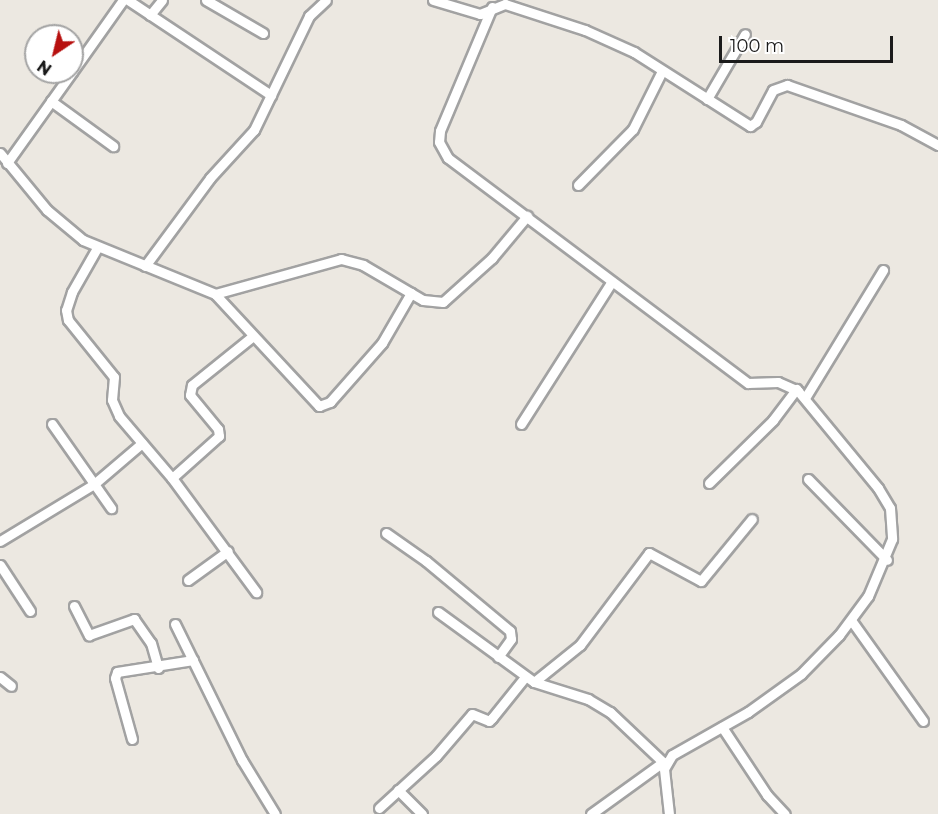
<!DOCTYPE html>
<style>
body{margin:0}
#map{position:relative;width:938px;height:814px;overflow:hidden;background:#ece8e1;font-family:Montserrat,sans-serif}
div>[style]{position:absolute}
.roads{filter:drop-shadow(2px 0 #a2a2a2) drop-shadow(-2px 0 #a2a2a2) drop-shadow(0 2px #a2a2a2) drop-shadow(0 -2px #a2a2a2)}
.street>*{height:9px;margin:-4.5px;padding:0 4.5px;transform-origin:4.5px;border-radius:4.5px;background:#fff}
span{translate:-50% -50%;white-space:nowrap;text-align:center;line-height:1.15;-webkit-text-stroke:5px #fff;paint-order:stroke}
.north{position:absolute;left:24px;top:24px;width:60px;height:60px;box-sizing:border-box;background:#fff;border:2px solid #a4a4a4;border-radius:50%;rotate:215deg;font-size:16px;font-weight:700;line-height:24px;text-align:center;color:#1b1b1b}
.north::after{content:'';display:block;margin:auto;width:21px;height:27px;background:#b7100f;clip-path:polygon(50% 0,100% 100%,50% 72%,0 100%)}
.scale{position:absolute;left:719px;top:36px;width:174px;height:27px;box-sizing:border-box;border:3px solid #1b1b1b;border-top:0;padding-left:8px;font-size:18px;line-height:21px;white-space:nowrap;color:#1b1b1b;-webkit-text-stroke:4px #fff;paint-order:stroke}
</style>
<div id="map">
<div class="roads">
<div class="street">
<i style="left:128px;top:0;width:172px;rotate:33.6deg"></i>
<i style="left:206px;top:0;width:66px;rotate:30.1deg"></i>
<i style="left:433px;top:0;width:49px;rotate:16.6deg"></i>
<i style="left:480px;top:14px;width:27px;rotate:-22deg"></i>
<i style="left:505px;top:4px;width:84px;rotate:18deg"></i>
<i style="left:585px;top:30px;width:54px;rotate:24.2deg"></i>
<i style="left:634px;top:52px;width:138px;rotate:32.5deg"></i>
<i style="left:750px;top:126px;width:7px;rotate:-34deg"></i>
<i style="left:756px;top:122px;width:36px;rotate:-62deg"></i>
<i style="left:773px;top:90px;width:15px;rotate:-20deg"></i>
<i style="left:787px;top:85px;width:121px;rotate:19.3deg"></i>
<i style="left:901px;top:125px;width:42px;rotate:28.4deg"></i>
<i style="left:492px;top:7px;width:134px;rotate:112.8deg"></i>
<i style="left:440px;top:131px;width:11px;rotate:95deg"></i>
<i style="left:439px;top:142px;width:18px;rotate:61deg"></i>
<i style="left:448px;top:158px;width:375px;rotate:36.9deg"></i>
<i style="left:748px;top:383px;width:30px;rotate:-2deg"></i>
<i style="left:778px;top:382px;width:22px;rotate:24deg"></i>
<i style="left:798px;top:391px;width:126px;rotate:50.5deg"></i>
<i style="left:878px;top:488px;width:23px;rotate:59deg"></i>
<i style="left:890px;top:508px;width:31px;rotate:86deg"></i>
<i style="left:892px;top:539px;width:62px;rotate:112.8deg"></i>
<i style="left:868px;top:596px;width:49px;rotate:126.6deg"></i>
<i style="left:839px;top:635px;width:54px;rotate:134.3deg"></i>
<i style="left:801px;top:674px;width:65px;rotate:144.4deg"></i>
<i style="left:748px;top:712px;width:87px;rotate:150.5deg"></i>
<i style="left:672px;top:755px;width:16px;rotate:120deg"></i>
<i style="left:664px;top:769px;width:45px;rotate:83.7deg"></i>
<i style="left:150px;top:15px;width:19px;rotate:-51deg"></i>
<i style="left:72px;top:72px;width:88px;rotate:-54.7deg"></i>
<i style="left:707px;top:99px;width:75px;rotate:-59.7deg"></i>
<i style="left:51px;top:101px;width:77px;rotate:36deg"></i>
<i style="left:0;top:153px;width:74px;rotate:50.5deg"></i>
<i style="left:47px;top:210px;width:47px;rotate:39.8deg"></i>
<i style="left:83px;top:240px;width:143px;rotate:22.2deg"></i>
<i style="left:215px;top:294px;width:131px;rotate:-15.5deg"></i>
<i style="left:341px;top:259px;width:23px;rotate:15deg"></i>
<i style="left:363px;top:265px;width:69px;rotate:30.3deg"></i>
<i style="left:423px;top:300px;width:20px;rotate:6deg"></i>
<i style="left:443px;top:302px;width:66px;rotate:-41.9deg"></i>
<i style="left:492px;top:258px;width:55px;rotate:-50.2deg"></i>
<i style="left:7px;top:163px;width:112px;rotate:-54.5deg"></i>
<i style="left:578px;top:185px;width:78px;rotate:-45.5deg"></i>
<i style="left:633px;top:129px;width:65px;rotate:-63.4deg"></i>
<i style="left:97px;top:248px;width:51px;rotate:119.6deg"></i>
<i style="left:72px;top:292px;width:19px;rotate:108deg"></i>
<i style="left:66px;top:310px;width:10px;rotate:79deg"></i>
<i style="left:68px;top:320px;width:73px;rotate:51.1deg"></i>
<i style="left:114px;top:377px;width:23px;rotate:95deg"></i>
<i style="left:112px;top:400px;width:17px;rotate:66deg"></i>
<i style="left:119px;top:416px;width:82px;rotate:49.5deg"></i>
<i style="left:172px;top:478px;width:142px;rotate:53.6deg"></i>
<i style="left:145px;top:266px;width:109px;rotate:-53.5deg"></i>
<i style="left:210px;top:178px;width:65px;rotate:-47.5deg"></i>
<i style="left:254px;top:130px;width:127px;rotate:-64.2deg"></i>
<i style="left:309px;top:16px;width:23px;rotate:-43deg"></i>
<i style="left:215px;top:294px;width:153px;rotate:47.1deg"></i>
<i style="left:319px;top:406px;width:12px;rotate:-20deg"></i>
<i style="left:330px;top:402px;width:79px;rotate:-48.6deg"></i>
<i style="left:382px;top:343px;width:58px;rotate:-59.9deg"></i>
<i style="left:805px;top:398px;width:150px;rotate:-58.6deg"></i>
<i style="left:52px;top:424px;width:103px;rotate:54.9deg"></i>
<i style="left:521px;top:424px;width:169px;rotate:-57.5deg"></i>
<i style="left:172px;top:478px;width:63px;rotate:-41.8deg"></i>
<i style="left:219px;top:436px;width:7px;rotate:-98deg"></i>
<i style="left:218px;top:429px;width:44px;rotate:-129.5deg"></i>
<i style="left:190px;top:395px;width:10px;rotate:-79deg"></i>
<i style="left:192px;top:385px;width:78px;rotate:-38.8deg"></i>
<i style="left:808px;top:479px;width:113px;rotate:45.7deg"></i>
<i style="left:709px;top:483px;width:90px;rotate:-44.5deg"></i>
<i style="left:773px;top:420px;width:39px;rotate:-53deg"></i>
<i style="left:386px;top:533px;width:49px;rotate:35deg"></i>
<i style="left:426px;top:561px;width:109px;rotate:39.8deg"></i>
<i style="left:510px;top:631px;width:8px;rotate:83deg"></i>
<i style="left:511px;top:639px;width:22px;rotate:126deg"></i>
<i style="left:0;top:541px;width:110px;rotate:-31.2deg"></i>
<i style="left:94px;top:484px;width:63px;rotate:-40.5deg"></i>
<i style="left:0;top:565px;width:55px;rotate:56.9deg"></i>
<i style="left:188px;top:580px;width:49px;rotate:-35.9deg"></i>
<i style="left:74px;top:606px;width:33px;rotate:63deg"></i>
<i style="left:89px;top:635px;width:48px;rotate:-19.6deg"></i>
<i style="left:134px;top:619px;width:29px;rotate:55deg"></i>
<i style="left:151px;top:643px;width:26px;rotate:74deg"></i>
<i style="left:438px;top:612px;width:119px;rotate:36.1deg"></i>
<i style="left:534px;top:682px;width:57px;rotate:17.5deg"></i>
<i style="left:588px;top:699px;width:26px;rotate:31deg"></i>
<i style="left:610px;top:712px;width:76px;rotate:43.4deg"></i>
<i style="left:851px;top:620px;width:124px;rotate:54.5deg"></i>
<i style="left:175px;top:624px;width:152px;rotate:63.8deg"></i>
<i style="left:242px;top:760px;width:63px;rotate:58.6deg"></i>
<i style="left:0;top:677px;width:14px;rotate:39deg"></i>
<i style="left:534px;top:682px;width:59px;rotate:-38.8deg"></i>
<i style="left:580px;top:645px;width:115px;rotate:-53.1deg"></i>
<i style="left:649px;top:553px;width:59px;rotate:28.3deg"></i>
<i style="left:701px;top:581px;width:80px;rotate:-50.6deg"></i>
<i style="left:722px;top:727px;width:82px;rotate:56.5deg"></i>
<i style="left:767px;top:795px;width:26px;rotate:47deg"></i>
<i style="left:132px;top:739px;width:63px;rotate:-105.6deg"></i>
<i style="left:115px;top:678px;width:6px;rotate:-72deg"></i>
<i style="left:117px;top:672px;width:77px;rotate:-9deg"></i>
<i style="left:398px;top:790px;width:34px;rotate:45deg"></i>
<i style="left:379px;top:808px;width:77px;rotate:-42.4deg"></i>
<i style="left:436px;top:756px;width:55px;rotate:-49.4deg"></i>
<i style="left:472px;top:714px;width:18px;rotate:22deg"></i>
<i style="left:489px;top:721px;width:4px;rotate:-45deg"></i>
<i style="left:492px;top:718px;width:53px;rotate:-51.2deg"></i>
<i style="left:591px;top:814px;width:89px;rotate:-35.8deg"></i>
</div>
</div>
<div class="north">N</div>
<div class="scale">100 m</div>
</div>
